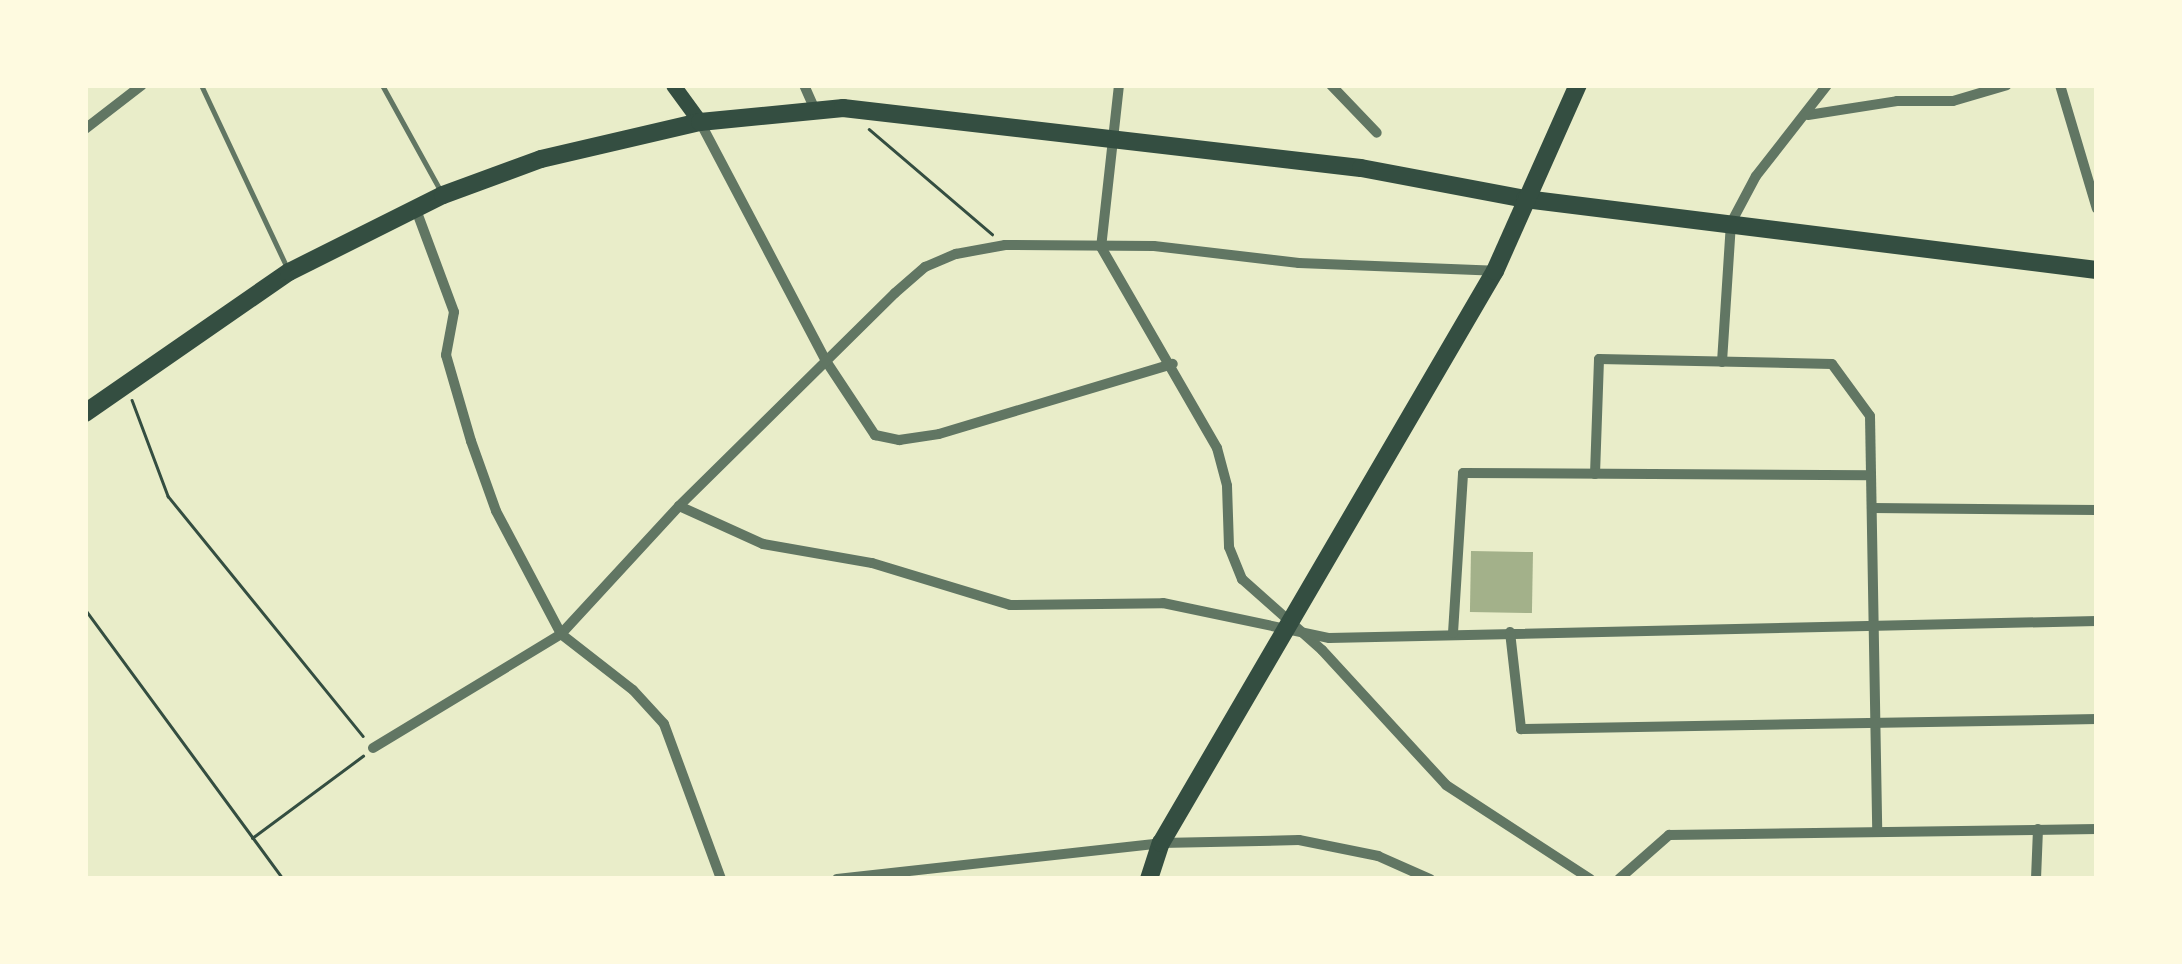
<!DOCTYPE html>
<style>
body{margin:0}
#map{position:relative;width:2182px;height:964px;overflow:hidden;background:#e9edc9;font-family:"PT Sans Narrow",sans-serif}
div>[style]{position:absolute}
.water>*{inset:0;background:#a3b18a;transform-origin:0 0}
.path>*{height:2.5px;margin:-1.25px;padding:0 1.25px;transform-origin:1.25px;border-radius:1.25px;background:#344e41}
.service>*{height:5px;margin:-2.5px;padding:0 2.5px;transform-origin:2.5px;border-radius:2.5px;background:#617663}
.minor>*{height:10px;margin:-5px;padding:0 5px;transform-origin:5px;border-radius:5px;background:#617663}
.secondary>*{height:15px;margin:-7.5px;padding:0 7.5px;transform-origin:7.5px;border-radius:7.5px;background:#344e41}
.trunk>*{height:18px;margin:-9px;padding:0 9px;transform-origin:9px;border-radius:9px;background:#344e41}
span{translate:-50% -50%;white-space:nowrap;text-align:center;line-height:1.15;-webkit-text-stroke:10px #fefae0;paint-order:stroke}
.frame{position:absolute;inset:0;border:88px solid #fefae0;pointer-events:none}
</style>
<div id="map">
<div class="water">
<i style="left:1471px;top:551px;width:62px;height:61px;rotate:1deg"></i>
</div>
<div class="path">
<i style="left:869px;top:129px;width:162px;rotate:40.5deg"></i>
<i style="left:132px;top:400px;width:103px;rotate:69.4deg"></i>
<i style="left:168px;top:496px;width:309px;rotate:50.9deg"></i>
<i style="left:85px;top:609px;width:335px;rotate:53.7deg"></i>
<i style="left:252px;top:838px;width:138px;rotate:-36.5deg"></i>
</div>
<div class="service">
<i style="left:201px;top:85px;width:202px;rotate:64.8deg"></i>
<i style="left:382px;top:85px;width:122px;rotate:61.1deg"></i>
</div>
<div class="minor">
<i style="left:804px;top:85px;width:27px;rotate:66deg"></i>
<i style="left:1119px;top:85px;width:163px;rotate:96.3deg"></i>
<i style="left:1101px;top:247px;width:232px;rotate:60deg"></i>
<i style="left:1217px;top:448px;width:39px;rotate:75deg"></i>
<i style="left:1227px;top:486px;width:61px;rotate:88.1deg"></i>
<i style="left:1229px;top:547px;width:35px;rotate:68deg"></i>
<i style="left:1242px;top:579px;width:107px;rotate:41.6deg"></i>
<i style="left:1322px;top:650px;width:183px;rotate:47.4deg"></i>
<i style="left:1446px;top:785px;width:172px;rotate:33.1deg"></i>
<i style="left:1331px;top:85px;width:66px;rotate:46.2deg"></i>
<i style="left:2060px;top:85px;width:129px;rotate:73.4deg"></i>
<i style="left:1808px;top:115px;width:90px;rotate:-8.9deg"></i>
<i style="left:1897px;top:101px;width:56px"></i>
<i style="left:1953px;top:101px;width:56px;rotate:-16.5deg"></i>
<i style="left:700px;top:122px;width:270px;rotate:62.2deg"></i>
<i style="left:826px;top:361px;width:89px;rotate:56.5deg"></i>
<i style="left:875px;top:435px;width:25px;rotate:12deg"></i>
<i style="left:899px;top:440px;width:40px;rotate:-8.5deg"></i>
<i style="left:939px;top:434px;width:244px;rotate:-16.7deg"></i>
<i style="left:85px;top:129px;width:72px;rotate:-37.7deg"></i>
<i style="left:415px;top:207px;width:112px;rotate:69.6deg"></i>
<i style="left:454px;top:312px;width:44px;rotate:100.5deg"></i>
<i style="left:446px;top:355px;width:90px;rotate:73.8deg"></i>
<i style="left:471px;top:441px;width:74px;rotate:70.3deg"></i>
<i style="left:496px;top:511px;width:139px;rotate:62.1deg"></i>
<i style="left:561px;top:634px;width:174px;rotate:-47.3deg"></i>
<i style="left:679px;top:506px;width:303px;rotate:-44.6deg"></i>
<i style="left:895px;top:293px;width:40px;rotate:-41deg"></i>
<i style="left:925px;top:267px;width:34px;rotate:-23deg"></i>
<i style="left:956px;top:254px;width:50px;rotate:-10.4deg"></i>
<i style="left:1005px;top:245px;width:149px;rotate:0.4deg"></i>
<i style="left:1154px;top:246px;width:146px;rotate:6.7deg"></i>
<i style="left:1299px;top:263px;width:196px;rotate:2.3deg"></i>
<i style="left:1722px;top:362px;width:139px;rotate:-86.3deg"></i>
<i style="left:1731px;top:223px;width:53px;rotate:-62deg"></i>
<i style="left:1756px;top:176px;width:115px;rotate:-52deg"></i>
<i style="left:1595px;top:474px;width:115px;rotate:-88deg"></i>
<i style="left:1599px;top:359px;width:233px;rotate:1.2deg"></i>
<i style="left:1832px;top:364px;width:64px;rotate:53.8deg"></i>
<i style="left:1870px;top:416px;width:416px;rotate:89deg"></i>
<i style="left:679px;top:506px;width:92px;rotate:24.3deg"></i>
<i style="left:763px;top:544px;width:111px;rotate:9.9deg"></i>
<i style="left:872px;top:563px;width:144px;rotate:16.9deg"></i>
<i style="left:1010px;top:605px;width:153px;rotate:-0.7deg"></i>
<i style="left:1163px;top:603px;width:170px;rotate:11.9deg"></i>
<i style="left:1329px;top:638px;width:768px;rotate:-1.27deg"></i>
<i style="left:1872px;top:508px;width:225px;rotate:0.5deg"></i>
<i style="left:1510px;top:632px;width:98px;rotate:83.5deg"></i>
<i style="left:1521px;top:729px;width:576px;rotate:-0.99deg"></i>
<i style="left:1453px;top:633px;width:160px;rotate:-86.4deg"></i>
<i style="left:1463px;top:473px;width:408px;rotate:0.3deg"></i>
<i style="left:373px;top:748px;width:220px;rotate:-31.2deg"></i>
<i style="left:561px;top:634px;width:91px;rotate:37.9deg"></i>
<i style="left:633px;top:690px;width:46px;rotate:47.6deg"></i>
<i style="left:664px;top:724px;width:165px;rotate:69.8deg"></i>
<i style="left:837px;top:879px;width:326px;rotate:-6.3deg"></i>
<i style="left:1161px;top:843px;width:138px;rotate:-1.2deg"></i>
<i style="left:1299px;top:840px;width:81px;rotate:11.4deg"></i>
<i style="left:1378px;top:856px;width:57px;rotate:23.9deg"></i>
<i style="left:1619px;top:879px;width:67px;rotate:-41.3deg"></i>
<i style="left:1669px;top:835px;width:428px;rotate:-0.8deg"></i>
<i style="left:2036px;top:879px;width:50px;rotate:-87.7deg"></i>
</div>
<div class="secondary">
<i style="left:673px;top:85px;width:46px;rotate:53.9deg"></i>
</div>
<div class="trunk">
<i style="left:85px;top:413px;width:248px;rotate:-34.7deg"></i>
<i style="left:289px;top:272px;width:172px;rotate:-26.6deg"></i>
<i style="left:443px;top:195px;width:104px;rotate:-20.2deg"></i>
<i style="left:541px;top:159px;width:163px;rotate:-13.1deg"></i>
<i style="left:700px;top:122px;width:144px;rotate:-5.6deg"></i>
<i style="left:843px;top:108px;width:521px;rotate:6.61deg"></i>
<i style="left:1361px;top:168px;width:167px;rotate:10.7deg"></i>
<i style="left:1525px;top:199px;width:576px;rotate:7.08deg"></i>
<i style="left:1149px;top:879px;width:38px;rotate:-72deg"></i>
<i style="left:1161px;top:843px;width:662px;rotate:-59.72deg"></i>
<i style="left:1495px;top:271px;width:204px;rotate:-66deg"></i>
</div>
<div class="frame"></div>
</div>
